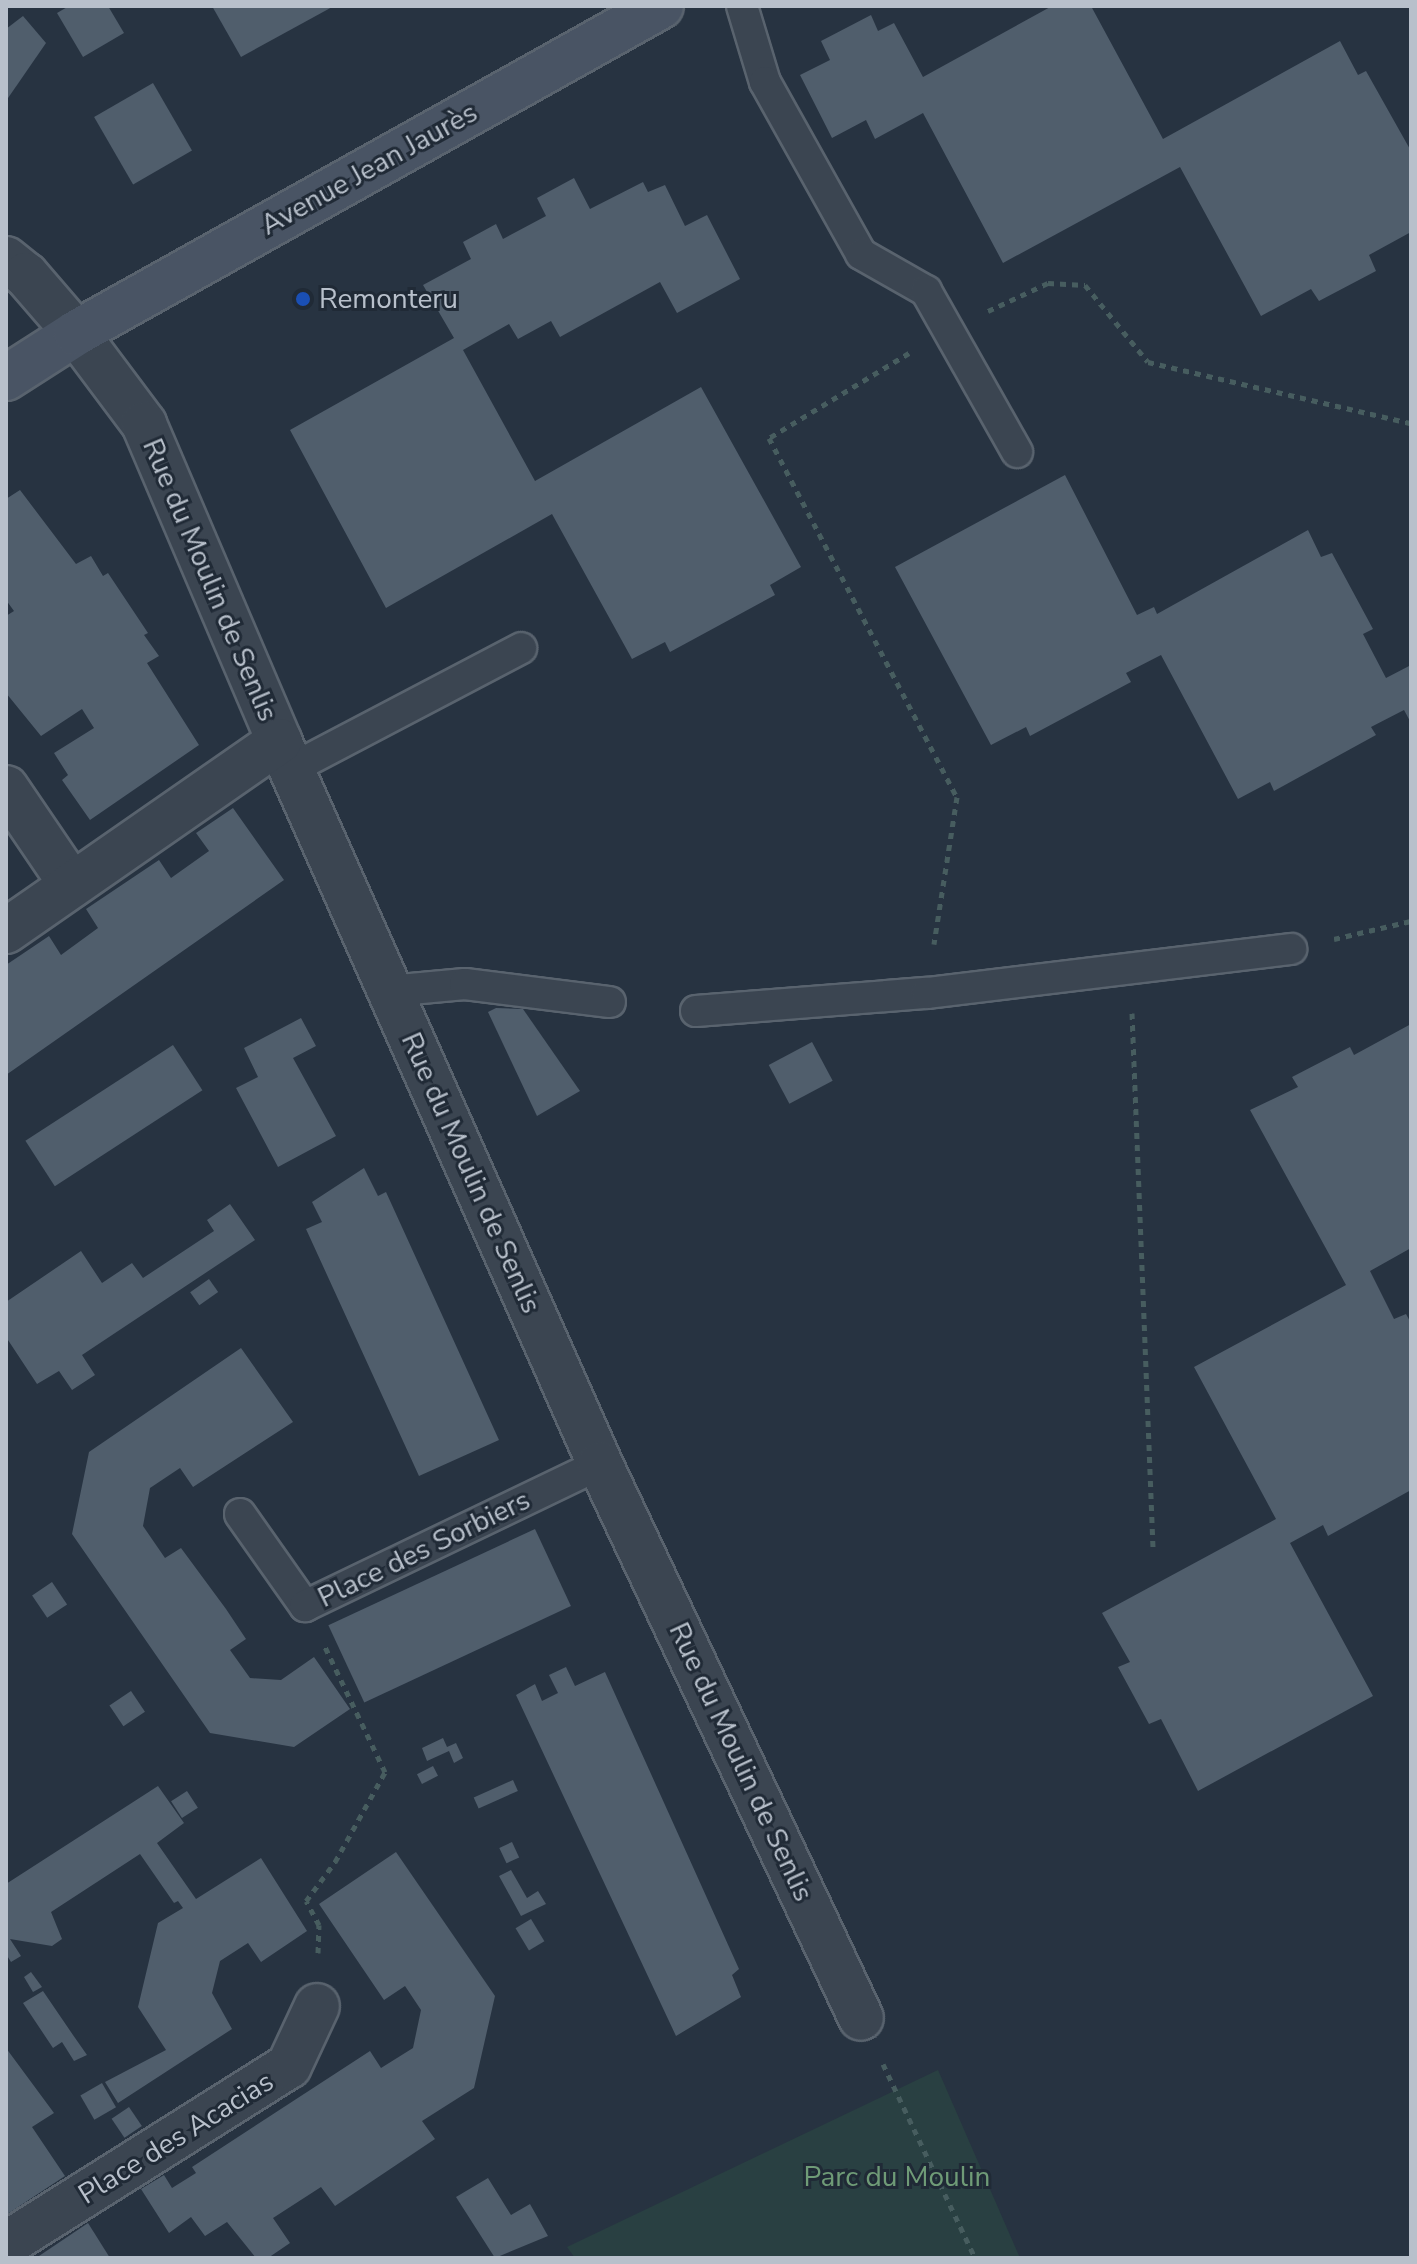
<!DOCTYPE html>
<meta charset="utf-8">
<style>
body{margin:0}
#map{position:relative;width:1417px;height:2264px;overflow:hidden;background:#273341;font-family:"Nunito Sans",sans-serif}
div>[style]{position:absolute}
.green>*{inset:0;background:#294042}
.building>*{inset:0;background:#505e6c;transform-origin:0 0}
.path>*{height:5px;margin-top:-2.5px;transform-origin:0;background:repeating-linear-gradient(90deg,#475d5f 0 6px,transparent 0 12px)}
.roads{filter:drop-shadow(2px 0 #59636e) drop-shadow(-2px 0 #59636e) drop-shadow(0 2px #59636e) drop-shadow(0 -2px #59636e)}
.lane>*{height:30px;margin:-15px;padding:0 15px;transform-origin:15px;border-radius:15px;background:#3b4551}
.street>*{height:44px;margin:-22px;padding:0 22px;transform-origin:22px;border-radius:22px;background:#3b4551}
.secondary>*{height:44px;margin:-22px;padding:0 22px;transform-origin:22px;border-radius:22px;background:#495464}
.dots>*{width:22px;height:22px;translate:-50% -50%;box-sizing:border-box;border:4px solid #202a36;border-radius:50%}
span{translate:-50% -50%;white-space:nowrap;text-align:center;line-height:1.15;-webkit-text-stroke:6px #202a36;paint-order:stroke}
.street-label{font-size:28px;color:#b8c0cb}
.poi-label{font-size:28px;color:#b8c0cb}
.left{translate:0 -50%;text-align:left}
.park-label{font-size:28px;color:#6f9b77}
.frame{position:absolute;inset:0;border:8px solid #b8c0cb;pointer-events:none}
</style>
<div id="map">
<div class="green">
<i style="clip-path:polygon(938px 2070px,1020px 2258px,575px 2258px,567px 2247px)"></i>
</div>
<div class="building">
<i style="clip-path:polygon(69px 6px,108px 6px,124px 33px,83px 57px,57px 13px)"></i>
<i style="clip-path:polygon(212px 6px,334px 6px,241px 57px)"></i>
<i style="clip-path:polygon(1052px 6px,1091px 6px,1163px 139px,1340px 41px,1358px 75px,1366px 71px,1411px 151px,1411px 232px,1369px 255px,1376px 271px,1319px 301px,1311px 289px,1261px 316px,1180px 167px,1003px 263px,923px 113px,875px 139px,866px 120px,832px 138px,800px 75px,830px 60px,821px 41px,871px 15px,878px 31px,894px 23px,923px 77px)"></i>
<i style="clip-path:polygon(23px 16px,46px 43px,6px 101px,6px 29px)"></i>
<i style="left:153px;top:83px;width:78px;height:68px;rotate:60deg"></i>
<i style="clip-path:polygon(574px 178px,590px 209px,643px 182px,648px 192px,665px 185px,685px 226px,707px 215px,740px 279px,677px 313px,660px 282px,560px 337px,551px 321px,518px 339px,509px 324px,463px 350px,535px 481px,701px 387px,801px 567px,770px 585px,775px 595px,670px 652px,665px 642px,632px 659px,552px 514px,386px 608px,290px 430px,454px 338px,423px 285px,471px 259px,463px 242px,496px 224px,503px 239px,546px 216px,537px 198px)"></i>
<i style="clip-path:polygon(1065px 475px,1137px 615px,1154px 607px,1157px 614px,1308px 530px,1321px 557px,1332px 553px,1373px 629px,1363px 634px,1386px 678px,1411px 665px,1411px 723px,1404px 710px,1371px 727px,1376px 735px,1274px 791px,1270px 782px,1238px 799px,1161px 655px,1126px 673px,1131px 682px,1030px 736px,1026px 727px,991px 745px,895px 567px)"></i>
<i style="clip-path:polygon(20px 490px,76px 564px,91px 556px,103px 576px,108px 573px,148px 633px,144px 635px,159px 656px,147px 663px,199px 745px,90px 820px,62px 780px,68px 775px,54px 753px,94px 728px,82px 709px,41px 736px,6px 693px,6px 616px,14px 611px,6px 600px,6px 499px)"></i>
<i style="clip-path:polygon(233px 808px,284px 880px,6px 1075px,6px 965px,49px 936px,61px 955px,98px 928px,86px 909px,159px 860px,171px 878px,209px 851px,196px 833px)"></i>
<i style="clip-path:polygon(496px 1008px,523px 1009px,580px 1091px,537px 1116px,488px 1012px)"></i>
<i style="clip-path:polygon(301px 1018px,316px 1046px,293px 1058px,336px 1136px,278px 1167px,236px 1088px,258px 1077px,244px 1048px)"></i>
<i style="clip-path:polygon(1411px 1024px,1411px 1248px,1370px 1271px,1394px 1319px,1406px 1314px,1411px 1323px,1411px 1490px,1328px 1536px,1323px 1525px,1290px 1543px,1373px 1696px,1198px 1791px,1161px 1719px,1149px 1724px,1118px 1667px,1130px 1662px,1102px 1613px,1276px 1519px,1194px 1367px,1346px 1285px,1250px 1110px,1298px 1087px,1292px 1077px,1350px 1047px,1354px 1055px)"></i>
<i style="left:812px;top:1042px;width:44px;height:49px;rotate:62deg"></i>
<i style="left:173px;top:1045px;width:54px;height:176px;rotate:57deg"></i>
<i style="clip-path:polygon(364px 1168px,378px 1196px,386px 1192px,499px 1440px,419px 1476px,306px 1229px,322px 1222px,312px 1202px)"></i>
<i style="clip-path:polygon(230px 1204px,255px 1240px,82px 1355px,95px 1375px,72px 1390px,59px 1371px,37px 1384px,6px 1337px,6px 1302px,81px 1251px,102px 1283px,132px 1263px,143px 1278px,214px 1231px,207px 1220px)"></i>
<i style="left:209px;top:1279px;width:16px;height:23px;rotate:55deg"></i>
<i style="clip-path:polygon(241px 1348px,293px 1422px,193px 1487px,180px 1468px,150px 1488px,143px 1526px,165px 1558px,181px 1548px,226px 1609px,246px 1639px,230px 1650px,250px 1678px,281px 1680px,314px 1657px,350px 1709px,294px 1747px,210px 1733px,72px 1534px,89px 1452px)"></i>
<i style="left:535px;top:1529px;width:85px;height:228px;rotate:65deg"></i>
<i style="left:52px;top:1582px;width:27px;height:24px;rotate:56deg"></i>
<i style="clip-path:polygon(566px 1667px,575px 1686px,605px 1672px,739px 1969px,732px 1975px,741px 1997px,676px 2036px,516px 1695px,535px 1684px,542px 1701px,558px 1693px,549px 1675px)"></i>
<i style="left:131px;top:1691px;width:25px;height:26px;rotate:56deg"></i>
<i style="clip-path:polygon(443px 1738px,447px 1747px,456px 1743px,463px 1758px,454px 1763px,449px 1751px,427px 1761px,422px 1748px)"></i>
<i style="left:433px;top:1766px;width:11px;height:18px;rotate:63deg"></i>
<i style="left:513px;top:1780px;width:12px;height:43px;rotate:66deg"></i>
<i style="clip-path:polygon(158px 1786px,184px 1823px,157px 1843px,196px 1899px,261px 1858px,307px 1931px,261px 1962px,248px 1943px,220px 1961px,212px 1993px,232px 2029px,118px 2103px,105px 2082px,166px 2050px,138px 2007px,158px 1923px,183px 1908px,178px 1901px,174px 1903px,140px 1854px,51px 1912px,62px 1939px,52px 1946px,10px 1939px,21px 1956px,11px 1962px,6px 1954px,6px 1884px)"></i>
<i style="left:187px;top:1791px;width:20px;height:19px;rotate:57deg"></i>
<i style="left:512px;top:1842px;width:17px;height:14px;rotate:65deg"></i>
<i style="clip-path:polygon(396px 1852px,495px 1996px,474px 2088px,422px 2121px,435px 2139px,335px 2206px,321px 2187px,273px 2218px,290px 2243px,268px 2258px,256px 2258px,227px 2222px,205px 2236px,191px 2217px,169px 2233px,141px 2189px,164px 2175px,172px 2188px,196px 2173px,192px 2167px,370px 2051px,381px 2068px,413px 2048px,421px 2010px,405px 1986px,384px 2000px,319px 1904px)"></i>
<i style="clip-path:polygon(511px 1870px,527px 1898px,538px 1891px,546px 1904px,521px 1916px,499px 1876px)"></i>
<i style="left:531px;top:1919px;width:26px;height:18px;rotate:59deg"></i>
<i style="clip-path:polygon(31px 1972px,42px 1987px,33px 1992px,24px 1977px)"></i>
<i style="clip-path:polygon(43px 1991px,73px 2035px,87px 2055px,74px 2061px,62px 2042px,53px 2048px,23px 2003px)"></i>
<i style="clip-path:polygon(6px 2048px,54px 2113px,32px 2127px,65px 2176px,6px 2215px)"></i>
<i style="left:102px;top:2083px;width:28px;height:25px;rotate:60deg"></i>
<i style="left:129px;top:2107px;width:23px;height:21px;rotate:56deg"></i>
<i style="clip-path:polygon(488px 2178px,511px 2215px,530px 2204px,548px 2236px,495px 2258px,456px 2197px)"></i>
<i style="clip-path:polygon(88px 2223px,110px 2258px,36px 2258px)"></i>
</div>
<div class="path">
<i style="left:988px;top:311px;width:66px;rotate:-25deg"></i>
<i style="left:1048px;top:283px;width:37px;rotate:3deg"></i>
<i style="left:1085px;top:285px;width:99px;rotate:50.7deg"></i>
<i style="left:1148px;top:362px;width:270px;rotate:13.1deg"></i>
<i style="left:909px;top:353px;width:164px;rotate:148.7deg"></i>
<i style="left:769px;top:438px;width:405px;rotate:62.4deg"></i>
<i style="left:957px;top:797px;width:149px;rotate:98.9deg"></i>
<i style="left:1334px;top:939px;width:79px;rotate:-13.2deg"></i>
<i style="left:1132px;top:1013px;width:534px;rotate:87.75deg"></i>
<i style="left:318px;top:1953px;width:28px;rotate:-88deg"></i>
<i style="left:319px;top:1925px;width:27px;rotate:-118deg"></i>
<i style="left:306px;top:1901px;width:49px;rotate:-53.4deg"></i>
<i style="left:335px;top:1862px;width:103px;rotate:-60.9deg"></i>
<i style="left:385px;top:1772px;width:139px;rotate:-115.6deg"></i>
<i style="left:883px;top:2064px;width:215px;rotate:64.6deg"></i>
</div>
<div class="roads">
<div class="lane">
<i style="left:742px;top:6px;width:79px;rotate:73.2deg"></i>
<i style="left:765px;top:82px;width:197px;rotate:60.8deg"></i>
<i style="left:861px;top:254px;width:75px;rotate:29.6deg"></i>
<i style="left:926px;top:291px;width:185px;rotate:60.5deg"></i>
<i style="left:291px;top:769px;width:260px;rotate:-27.7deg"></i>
<i style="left:389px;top:991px;width:76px;rotate:-5.3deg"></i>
<i style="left:465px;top:984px;width:146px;rotate:7.1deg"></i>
<i style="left:696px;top:1011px;width:232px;rotate:-4.5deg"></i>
<i style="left:927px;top:993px;width:367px;rotate:-6.9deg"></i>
<i style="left:240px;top:1514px;width:113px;rotate:54.8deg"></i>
<i style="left:305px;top:1606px;width:327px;rotate:-25.7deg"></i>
</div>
<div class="street">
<i style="left:6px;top:259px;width:26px;rotate:39deg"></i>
<i style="left:26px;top:275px;width:77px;rotate:49.2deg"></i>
<i style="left:76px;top:333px;width:114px;rotate:53.2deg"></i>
<i style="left:144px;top:424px;width:345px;rotate:66.9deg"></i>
<i style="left:279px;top:741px;width:791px;rotate:66.06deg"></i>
<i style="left:600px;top:1464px;width:612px;rotate:64.77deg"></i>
<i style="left:6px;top:788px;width:117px;rotate:55.8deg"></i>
<i style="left:6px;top:931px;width:333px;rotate:-34.8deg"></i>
<i style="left:6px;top:2244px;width:334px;rotate:-32.2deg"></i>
<i style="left:289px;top:2066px;width:66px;rotate:-65deg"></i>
</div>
<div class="secondary">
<i style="left:6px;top:378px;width:83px;rotate:-32.7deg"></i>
<i style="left:76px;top:333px;width:670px;rotate:-29.2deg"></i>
</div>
</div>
<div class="dots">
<i style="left:303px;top:299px;background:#1a4fb4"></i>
</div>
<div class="street-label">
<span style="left:369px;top:169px;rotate:-29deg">Avenue Jean Jaurès</span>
<span style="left:210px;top:580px;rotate:67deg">Rue du Moulin de Senlis</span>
<span style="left:471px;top:1173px;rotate:66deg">Rue du Moulin de Senlis</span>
<span style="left:424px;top:1549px;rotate:-26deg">Place des Sorbiers</span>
<span style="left:741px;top:1762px;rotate:65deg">Rue du Moulin de Senlis</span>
<span style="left:176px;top:2138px;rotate:-32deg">Place des Acacias</span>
</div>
<div class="poi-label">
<span class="left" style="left:319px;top:299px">Remonteru</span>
</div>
<div class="park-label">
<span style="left:897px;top:2177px">Parc du Moulin</span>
</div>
<div class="frame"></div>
</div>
